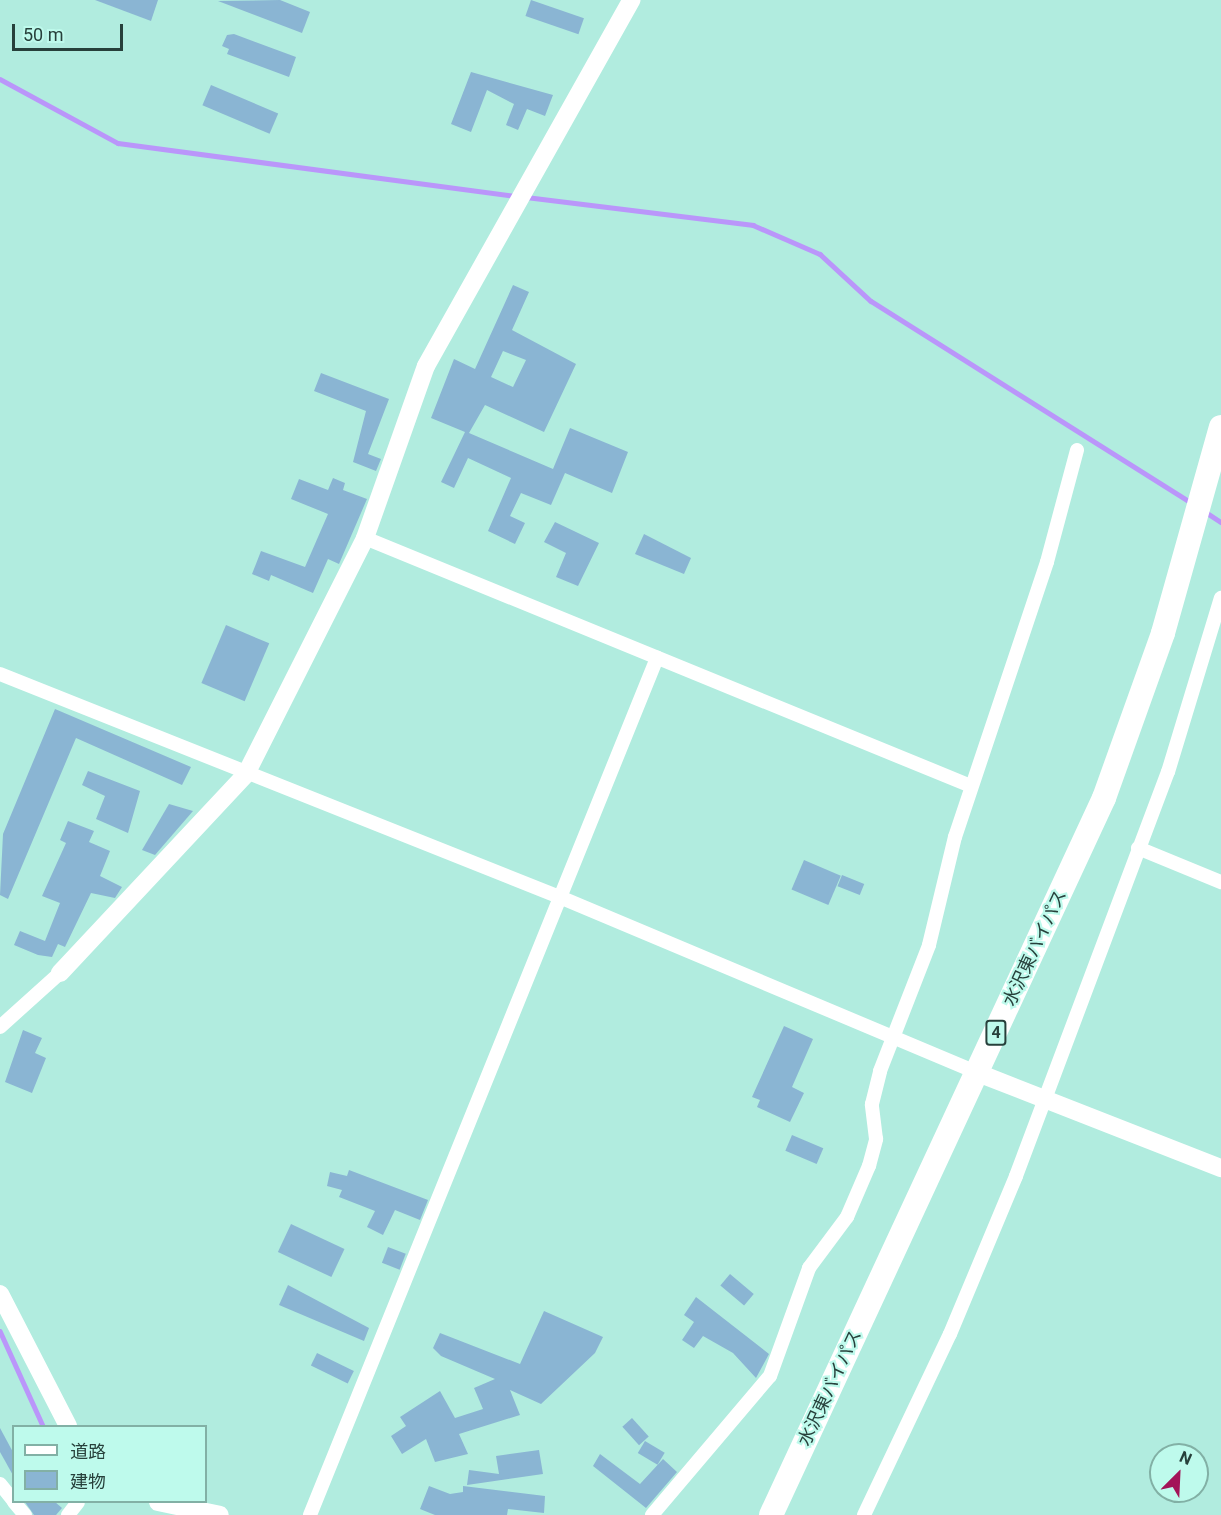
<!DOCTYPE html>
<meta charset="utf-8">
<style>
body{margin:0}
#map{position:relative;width:1221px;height:1515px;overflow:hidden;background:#b1ecdf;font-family:Roboto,"Noto Sans JP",sans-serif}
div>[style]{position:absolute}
.stream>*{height:4.5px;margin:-2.25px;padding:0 2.25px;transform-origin:2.25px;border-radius:2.25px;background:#ba96fa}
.building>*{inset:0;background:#8ab5d3;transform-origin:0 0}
.street>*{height:14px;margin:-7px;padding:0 7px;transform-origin:7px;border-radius:7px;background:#fff}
.secondary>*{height:18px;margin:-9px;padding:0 9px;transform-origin:9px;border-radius:9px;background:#fff}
.highway>*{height:24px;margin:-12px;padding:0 12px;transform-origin:12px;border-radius:12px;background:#fff}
span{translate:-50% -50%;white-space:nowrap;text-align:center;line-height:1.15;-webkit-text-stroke:4.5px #befaec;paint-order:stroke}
.shield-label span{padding:2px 4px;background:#befaec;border:2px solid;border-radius:4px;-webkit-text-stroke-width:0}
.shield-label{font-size:16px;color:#27403b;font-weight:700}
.street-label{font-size:18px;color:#27403b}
.legend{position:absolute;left:12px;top:1425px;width:195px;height:78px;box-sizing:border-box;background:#befaec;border:2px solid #82b0a5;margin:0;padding:8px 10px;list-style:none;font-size:18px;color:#27403b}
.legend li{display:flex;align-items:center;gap:12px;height:30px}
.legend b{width:30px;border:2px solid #82b0a5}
.north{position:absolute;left:1149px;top:1443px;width:60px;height:60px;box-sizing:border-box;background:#befaec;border:2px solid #82b0a5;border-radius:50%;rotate:24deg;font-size:16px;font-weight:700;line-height:24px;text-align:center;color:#27403b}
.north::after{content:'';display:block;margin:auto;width:21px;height:27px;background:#a31458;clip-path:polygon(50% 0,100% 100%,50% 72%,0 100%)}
.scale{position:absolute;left:12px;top:24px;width:111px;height:27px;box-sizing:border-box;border:3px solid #27403b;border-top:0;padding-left:8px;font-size:18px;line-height:21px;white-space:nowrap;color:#27403b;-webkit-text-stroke:4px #befaec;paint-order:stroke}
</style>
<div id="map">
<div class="stream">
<i style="left:0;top:79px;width:134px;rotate:28.5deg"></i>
<i style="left:118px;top:143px;width:401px;rotate:7.6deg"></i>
<i style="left:526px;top:197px;width:229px;rotate:7deg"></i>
<i style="left:753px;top:225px;width:73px;rotate:23.4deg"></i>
<i style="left:820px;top:254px;width:69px;rotate:42.7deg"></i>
<i style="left:871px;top:301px;width:379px;rotate:32.2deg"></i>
<i style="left:1204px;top:511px;width:20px;rotate:33deg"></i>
<i style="left:0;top:1331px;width:104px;rotate:65.6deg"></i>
</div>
<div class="building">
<i style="clip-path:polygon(95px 0,158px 0,151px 21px)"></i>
<i style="clip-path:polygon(280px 0,310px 12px,302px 33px,218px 1px)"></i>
<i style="left:531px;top:0;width:56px;height:17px;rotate:19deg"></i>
<i style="clip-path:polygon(234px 34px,296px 57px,289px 77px,227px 54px,229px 49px,222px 46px,227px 35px)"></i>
<i style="clip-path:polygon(471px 72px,553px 95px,545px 116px,527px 109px,518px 130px,506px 125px,514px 104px,487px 90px,471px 132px,451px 124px)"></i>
<i style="left:211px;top:85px;width:73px;height:22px;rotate:23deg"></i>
<i style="clip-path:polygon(evenodd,513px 285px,529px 292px,512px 330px,576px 364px,544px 432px,485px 405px,469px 433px,553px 469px,570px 428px,628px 452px,612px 493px,565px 473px,551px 505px,521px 493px,510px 516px,525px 523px,515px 544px,488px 531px,511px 478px,468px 458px,454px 488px,441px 482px,465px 432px,431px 418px,454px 359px,475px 369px,513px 285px,503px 351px,526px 360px,513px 387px,491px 377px,503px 351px)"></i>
<i style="clip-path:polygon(321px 373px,389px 399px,368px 454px,381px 459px,376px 471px,353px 462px,366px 411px,314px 391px)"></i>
<i style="clip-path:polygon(333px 478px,345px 483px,343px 490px,367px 499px,339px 564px,328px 559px,313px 593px,271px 575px,269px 581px,252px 574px,261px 551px,305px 567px,328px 514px,291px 499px,299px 479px,328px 490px)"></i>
<i style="clip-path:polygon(555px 522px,599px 543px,578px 586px,556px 577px,566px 553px,544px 542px)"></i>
<i style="clip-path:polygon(644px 534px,691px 558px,684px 574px,635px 554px)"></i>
<i style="left:226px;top:625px;width:47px;height:63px;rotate:23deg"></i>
<i style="clip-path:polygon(55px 709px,191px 767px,182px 785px,76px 738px,8px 899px,0 895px,3px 834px)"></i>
<i style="clip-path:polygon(88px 771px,140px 791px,128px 833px,96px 819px,105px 796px,82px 785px)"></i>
<i style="clip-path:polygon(169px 804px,193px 811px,155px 855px,142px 850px)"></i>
<i style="clip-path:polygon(68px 821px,94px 831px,89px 842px,110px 851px,100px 876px,122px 887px,115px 898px,91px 893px,65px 947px,58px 944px,52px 957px,38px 955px,14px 945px,20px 931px,45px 941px,60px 903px,42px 896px,66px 843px,60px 840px)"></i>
<i style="left:804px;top:860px;width:40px;height:32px;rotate:23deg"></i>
<i style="left:842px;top:875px;width:24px;height:12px;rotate:22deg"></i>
<i style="clip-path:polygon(784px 1026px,813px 1039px,792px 1087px,804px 1093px,790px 1122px,757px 1107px,760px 1100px,752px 1097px)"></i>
<i style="clip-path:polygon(23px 1030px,42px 1038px,35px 1053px,46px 1058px,32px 1093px,5px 1082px)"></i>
<i style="left:792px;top:1135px;width:34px;height:17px;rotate:23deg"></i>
<i style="clip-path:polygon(349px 1170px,428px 1200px,420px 1220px,395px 1210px,383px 1235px,367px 1227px,375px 1211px,339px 1197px,342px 1190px,327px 1186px,330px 1172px,347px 1176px)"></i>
<i style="left:291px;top:1224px;width:59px;height:31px;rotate:25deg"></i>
<i style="left:388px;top:1247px;width:19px;height:17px;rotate:21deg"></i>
<i style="left:730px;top:1274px;width:31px;height:15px;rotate:40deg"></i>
<i style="clip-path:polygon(288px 1285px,369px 1328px,364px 1341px,279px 1305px)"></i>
<i style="clip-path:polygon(696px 1297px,769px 1354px,756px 1378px,733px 1353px,703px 1336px,694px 1348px,682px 1340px,694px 1322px,684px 1315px)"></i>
<i style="clip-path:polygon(544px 1311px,603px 1337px,595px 1353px,541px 1404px,510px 1390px,520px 1415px,459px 1434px,468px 1454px,435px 1462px,426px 1439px,402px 1454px,391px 1436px,406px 1426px,400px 1417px,440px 1391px,455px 1418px,483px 1409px,474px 1388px,495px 1379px,441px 1356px,433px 1348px,440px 1333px,520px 1364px)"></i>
<i style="left:317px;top:1353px;width:41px;height:14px;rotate:26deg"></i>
<i style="left:632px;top:1418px;width:25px;height:13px;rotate:48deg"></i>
<i style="clip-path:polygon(0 1428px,14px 1454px,14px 1477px,0 1452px)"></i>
<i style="left:645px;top:1441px;width:23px;height:14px;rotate:31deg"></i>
<i style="clip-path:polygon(539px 1450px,543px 1474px,467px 1485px,469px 1470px,499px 1474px,496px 1456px)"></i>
<i style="clip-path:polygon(600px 1454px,640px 1484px,663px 1459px,677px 1472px,646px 1508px,593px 1466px)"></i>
<i style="clip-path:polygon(429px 1486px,450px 1494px,463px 1492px,463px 1486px,545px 1496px,544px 1513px,508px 1509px,507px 1515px,435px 1515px,420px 1509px)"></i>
<i style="clip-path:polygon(25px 1502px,55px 1502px,62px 1508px,56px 1515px,34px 1515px)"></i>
</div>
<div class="street">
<i style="left:365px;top:538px;width:655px;rotate:22.26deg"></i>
<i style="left:0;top:674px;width:605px;rotate:21.73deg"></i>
<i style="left:562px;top:898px;width:451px;rotate:22.8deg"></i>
<i style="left:1138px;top:848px;width:90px;rotate:22.3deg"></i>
<i style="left:0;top:1027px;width:81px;rotate:-42deg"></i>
<i style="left:0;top:1484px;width:22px;rotate:51deg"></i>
<i style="left:14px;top:1502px;width:17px;rotate:50deg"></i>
<i style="left:68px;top:1515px;width:16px;rotate:-52deg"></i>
<i style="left:310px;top:1515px;width:925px;rotate:-67.96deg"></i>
<i style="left:652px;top:1515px;width:182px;rotate:-49.7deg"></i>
<i style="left:770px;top:1376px;width:115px;rotate:-70.1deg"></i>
<i style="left:809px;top:1268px;width:64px;rotate:-53.3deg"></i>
<i style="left:847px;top:1217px;width:56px;rotate:-66.7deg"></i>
<i style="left:869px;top:1166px;width:28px;rotate:-75deg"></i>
<i style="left:876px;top:1139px;width:35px;rotate:-97deg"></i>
<i style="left:872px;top:1104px;width:34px;rotate:-76deg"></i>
<i style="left:880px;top:1071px;width:135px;rotate:-68.7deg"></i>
<i style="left:929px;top:945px;width:111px;rotate:-76.5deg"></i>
<i style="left:955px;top:837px;width:290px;rotate:-71.5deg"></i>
<i style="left:1047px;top:562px;width:116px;rotate:-75deg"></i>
<i style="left:864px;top:1515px;width:200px;rotate:-64.6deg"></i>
<i style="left:950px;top:1334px;width:171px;rotate:-67.3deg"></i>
<i style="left:1016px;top:1176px;width:432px;rotate:-69.4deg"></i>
<i style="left:1168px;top:772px;width:182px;rotate:-73.1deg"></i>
</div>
<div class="secondary">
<i style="left:60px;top:973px;width:272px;rotate:-46.9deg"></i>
<i style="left:246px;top:774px;width:264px;rotate:-63.2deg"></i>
<i style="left:365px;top:538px;width:182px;rotate:-70.5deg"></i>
<i style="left:426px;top:366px;width:420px;rotate:-60.7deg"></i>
<i style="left:978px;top:1073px;width:261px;rotate:21.4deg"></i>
<i style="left:0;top:1294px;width:148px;rotate:62.7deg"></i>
<i style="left:158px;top:1502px;width:63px;rotate:11.8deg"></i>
</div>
<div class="highway">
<i style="left:771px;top:1515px;width:791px;rotate:-65.09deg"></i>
<i style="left:1104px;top:798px;width:175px;rotate:-70.3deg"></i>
<i style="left:1163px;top:633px;width:214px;rotate:-74.3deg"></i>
</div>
<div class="shield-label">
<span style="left:996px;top:1033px">4</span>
</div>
<div class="street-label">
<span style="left:1035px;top:948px;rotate:-65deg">水沢東バイパス</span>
<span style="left:830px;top:1388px;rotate:-65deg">水沢東バイパス</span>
</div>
<ul class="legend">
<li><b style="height:8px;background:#fff"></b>道路</li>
<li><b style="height:16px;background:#8ab5d3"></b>建物</li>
</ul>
<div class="north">N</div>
<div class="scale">50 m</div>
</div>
